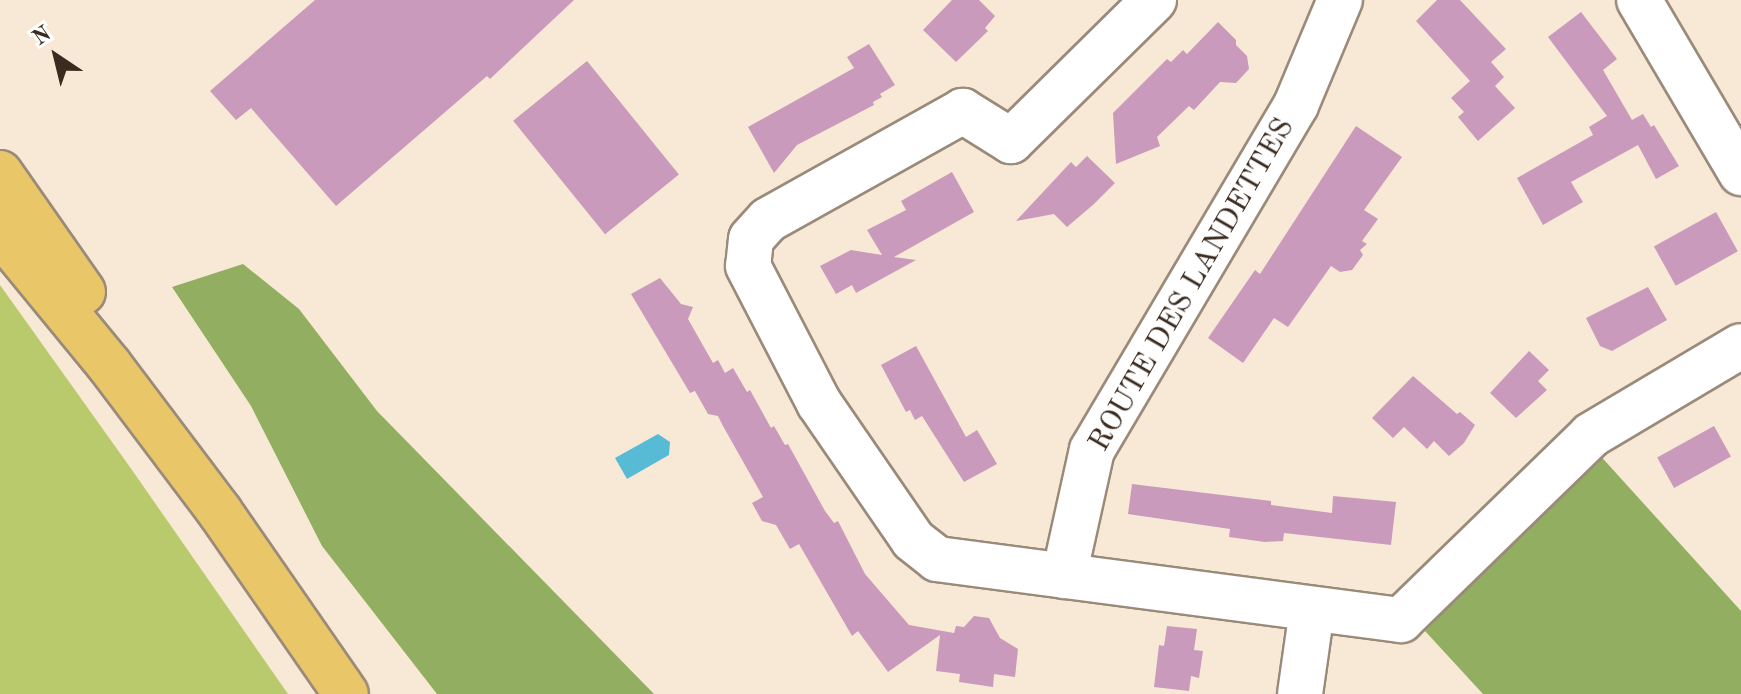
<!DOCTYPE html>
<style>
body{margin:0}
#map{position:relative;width:1741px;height:694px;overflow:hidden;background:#f8e9d6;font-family:"Old Standard TT",serif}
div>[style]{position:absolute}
.green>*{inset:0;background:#b9ca6d}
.forest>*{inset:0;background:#92ae60}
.water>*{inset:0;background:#57bbd5}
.building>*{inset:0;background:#c99abb;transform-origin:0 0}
.roads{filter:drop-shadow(2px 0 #9a8a7a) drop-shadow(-2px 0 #9a8a7a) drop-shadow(0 2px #9a8a7a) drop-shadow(0 -2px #9a8a7a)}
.minor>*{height:44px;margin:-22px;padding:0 22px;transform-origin:22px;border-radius:22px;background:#fff}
.major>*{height:44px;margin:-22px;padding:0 22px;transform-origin:22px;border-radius:22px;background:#e9c769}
span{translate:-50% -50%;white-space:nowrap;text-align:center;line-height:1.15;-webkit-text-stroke:8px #fff;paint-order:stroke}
.street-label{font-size:30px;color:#3b2a1e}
.north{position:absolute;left:16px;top:16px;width:80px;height:80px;-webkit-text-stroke:6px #fff;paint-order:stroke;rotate:325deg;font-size:22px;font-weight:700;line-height:32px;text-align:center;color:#3b2a1e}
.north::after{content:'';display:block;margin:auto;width:28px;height:36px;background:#3b2a1e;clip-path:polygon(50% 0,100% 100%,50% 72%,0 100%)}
</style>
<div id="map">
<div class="green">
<i style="clip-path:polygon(0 285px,132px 470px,288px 694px,0 694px)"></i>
</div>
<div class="forest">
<i style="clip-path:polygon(243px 264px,299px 309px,377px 411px,654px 694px,437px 694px,322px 546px,251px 406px,172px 287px)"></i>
<i style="clip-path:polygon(1596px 451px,1741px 611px,1741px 694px,1483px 694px,1425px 631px)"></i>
</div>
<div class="water">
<i style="clip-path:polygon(658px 434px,670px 442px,669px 455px,627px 479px,615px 458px)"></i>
</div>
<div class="building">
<i style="clip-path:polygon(315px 0,574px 0,490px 79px,487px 76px,336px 206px,251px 108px,236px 120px,210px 91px)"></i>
<i style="clip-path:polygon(952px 0,979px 0,995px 16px,985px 28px,988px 31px,956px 62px,923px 30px)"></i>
<i style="clip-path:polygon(1437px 0,1460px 0,1506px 49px,1491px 62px,1504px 77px,1495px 86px,1515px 108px,1478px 141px,1458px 117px,1464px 112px,1451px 98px,1470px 81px,1416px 21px)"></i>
<i style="clip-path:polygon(1581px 12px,1617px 59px,1603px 70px,1632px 120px,1643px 114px,1651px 127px,1654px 125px,1679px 166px,1656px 179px,1638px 145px,1571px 182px,1583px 202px,1543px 225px,1517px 178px,1593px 135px,1589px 127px,1607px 116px,1548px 37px)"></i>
<i style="clip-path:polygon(1218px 22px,1236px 40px,1236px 45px,1247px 56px,1249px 69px,1236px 83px,1220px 82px,1194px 110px,1189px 106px,1157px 137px,1160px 146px,1116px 164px,1113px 113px,1167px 59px,1171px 62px,1183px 50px,1187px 54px)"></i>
<i style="clip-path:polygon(869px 44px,895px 85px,880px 94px,882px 97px,873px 102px,874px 105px,797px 145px,774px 173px,748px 127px,854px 68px,847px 57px)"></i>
<i style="left:587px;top:61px;width:146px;height:95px;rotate:51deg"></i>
<i style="clip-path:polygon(1356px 126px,1402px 157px,1364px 210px,1378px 219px,1362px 241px,1367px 244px,1360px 250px,1363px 255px,1352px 270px,1340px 272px,1331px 266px,1288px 327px,1274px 318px,1243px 363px,1208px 338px,1255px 270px,1260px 274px)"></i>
<i style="clip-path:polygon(1087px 156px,1115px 183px,1094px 204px,1067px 227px,1054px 214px,1016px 221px,1071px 162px,1076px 167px)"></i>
<i style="clip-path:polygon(952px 172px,974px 212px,894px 257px,916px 260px,856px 293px,852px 285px,836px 294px,820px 266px,851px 250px,882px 255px,867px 230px,906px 210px,901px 201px)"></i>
<i style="left:1716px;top:212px;width:45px;height:71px;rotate:61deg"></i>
<i style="clip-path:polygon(660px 278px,681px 304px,693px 307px,688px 319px,713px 363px,718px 360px,725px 373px,733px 368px,747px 392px,750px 390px,771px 428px,774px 426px,785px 445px,788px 444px,825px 511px,834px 523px,838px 521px,865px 574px,909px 625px,954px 633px,956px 626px,964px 627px,974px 616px,989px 618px,1000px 638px,1018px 649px,1015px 677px,994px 674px,993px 687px,959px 682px,960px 674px,936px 671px,940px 635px,888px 672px,858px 631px,852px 636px,799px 544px,790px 549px,776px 525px,762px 521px,752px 503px,763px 497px,723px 426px,718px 416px,708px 414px,695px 391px,690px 393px,631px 294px)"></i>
<i style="clip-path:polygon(1648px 287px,1667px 320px,1612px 351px,1600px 346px,1586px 318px)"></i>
<i style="clip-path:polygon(916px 346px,966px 437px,977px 430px,997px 464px,964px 482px,922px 416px,915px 420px,910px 410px,906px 412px,881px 365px)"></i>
<i style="clip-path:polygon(1529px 351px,1549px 370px,1538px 381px,1547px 390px,1516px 418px,1490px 393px)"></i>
<i style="clip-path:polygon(1413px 376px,1457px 414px,1460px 412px,1475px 425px,1464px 443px,1449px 456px,1434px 441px,1427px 449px,1404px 427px,1393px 438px,1372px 418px)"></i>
<i style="left:1714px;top:426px;width:35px;height:65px;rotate:61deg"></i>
<i style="clip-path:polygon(1132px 484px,1271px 501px,1271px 505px,1332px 513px,1333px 496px,1396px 502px,1391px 545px,1284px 533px,1283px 541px,1265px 542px,1229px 537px,1230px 529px,1128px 514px)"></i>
<i style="clip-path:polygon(1167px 626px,1197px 629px,1194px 650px,1203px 651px,1199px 678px,1191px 676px,1189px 691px,1154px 687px,1159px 645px,1164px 646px)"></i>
</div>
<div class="roads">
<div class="minor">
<i style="left:1154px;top:0;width:201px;rotate:135.4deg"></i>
<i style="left:1011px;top:141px;width:57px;rotate:-148deg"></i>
<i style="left:963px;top:111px;width:223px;rotate:150.8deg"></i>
<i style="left:768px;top:220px;width:25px;rotate:132deg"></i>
<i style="left:751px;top:239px;width:27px;rotate:96deg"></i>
<i style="left:748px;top:266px;width:154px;rotate:62.6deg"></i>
<i style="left:819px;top:403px;width:166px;rotate:55.5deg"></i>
<i style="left:913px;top:540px;width:31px;rotate:38deg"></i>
<i style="left:937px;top:559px;width:468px;rotate:7.5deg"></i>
<i style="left:1401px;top:620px;width:265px;rotate:-44.2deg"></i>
<i style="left:1591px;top:435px;width:174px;rotate:-30.7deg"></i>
<i style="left:1639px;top:0;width:201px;rotate:59.5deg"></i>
<i style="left:1064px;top:576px;width:129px;rotate:-77.5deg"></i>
<i style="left:1092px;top:450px;width:401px;rotate:-59.4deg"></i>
<i style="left:1296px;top:105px;width:114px;rotate:-67.3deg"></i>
<i style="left:1300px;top:694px;width:85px;rotate:-81.9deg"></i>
</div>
<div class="major">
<i style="left:0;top:173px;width:145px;rotate:55.1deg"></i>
<i style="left:0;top:232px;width:173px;rotate:50.6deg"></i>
<i style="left:110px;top:366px;width:183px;rotate:53deg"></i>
<i style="left:220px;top:512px;width:221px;rotate:55.3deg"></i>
</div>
</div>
<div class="street-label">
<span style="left:1192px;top:285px;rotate:-60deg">ROUTE DES LANDETTES</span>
</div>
<div class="north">N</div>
</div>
